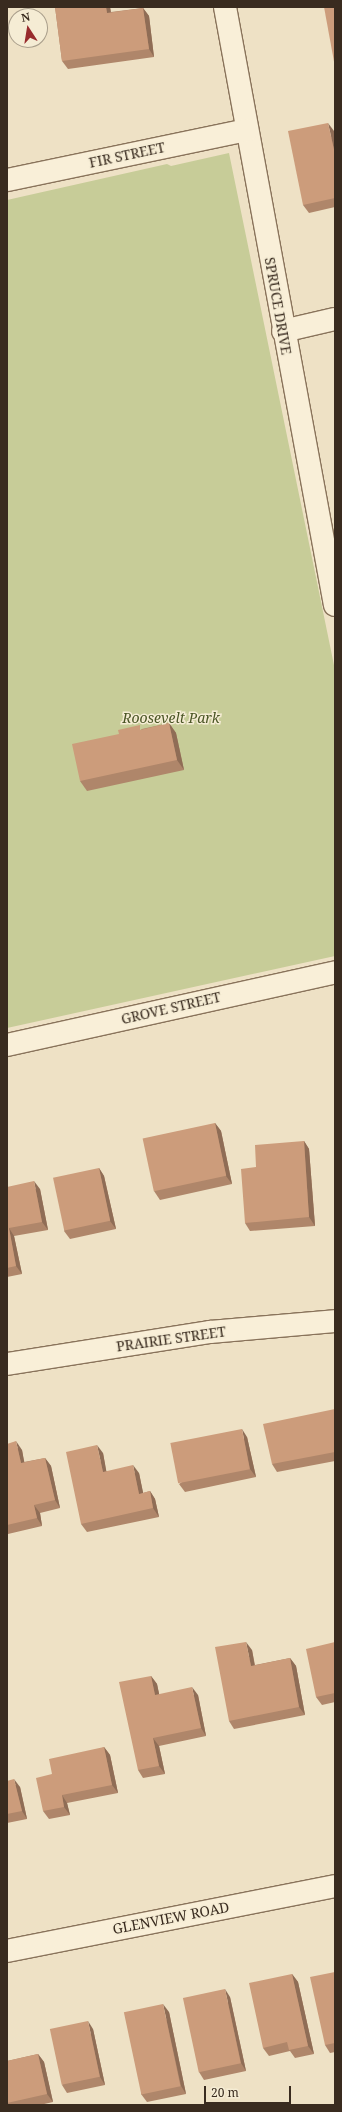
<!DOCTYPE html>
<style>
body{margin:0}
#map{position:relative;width:342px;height:2112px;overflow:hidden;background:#eee1c5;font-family:"Noto Serif",serif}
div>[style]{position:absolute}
.green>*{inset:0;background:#c7cc98}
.roads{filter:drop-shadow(1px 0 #89735b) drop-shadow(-1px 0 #89735b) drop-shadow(0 1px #89735b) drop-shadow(0 -1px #89735b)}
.street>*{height:22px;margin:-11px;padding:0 11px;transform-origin:11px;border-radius:11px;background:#f9efd8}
.secondary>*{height:22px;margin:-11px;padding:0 11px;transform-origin:11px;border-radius:11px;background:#f9efd8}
.wall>*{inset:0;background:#af866a}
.shaded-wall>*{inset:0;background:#8f6d56}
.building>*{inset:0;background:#cc9c7b;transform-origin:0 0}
span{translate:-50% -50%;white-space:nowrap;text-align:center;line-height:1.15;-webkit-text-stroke:3px #f5ecd4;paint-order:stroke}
.street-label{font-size:14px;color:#392b1f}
.park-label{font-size:14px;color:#4a5525;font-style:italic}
.frame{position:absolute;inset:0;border:8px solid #392b1f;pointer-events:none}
.north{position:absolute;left:8px;top:8px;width:40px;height:40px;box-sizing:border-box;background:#f5ecd4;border:1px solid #aa9f8c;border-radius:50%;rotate:348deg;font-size:11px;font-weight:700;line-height:16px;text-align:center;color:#392b1f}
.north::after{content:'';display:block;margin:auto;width:14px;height:18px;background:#982b2d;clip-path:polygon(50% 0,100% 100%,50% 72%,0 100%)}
.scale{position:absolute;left:204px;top:2086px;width:87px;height:18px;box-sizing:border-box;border:2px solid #392b1f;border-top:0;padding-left:5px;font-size:12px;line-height:14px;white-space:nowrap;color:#392b1f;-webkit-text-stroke:3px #f5ecd4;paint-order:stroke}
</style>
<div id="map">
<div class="green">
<i style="clip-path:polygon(229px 153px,335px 670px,335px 956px,7px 1028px,7px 200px,167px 164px,171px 166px)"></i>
</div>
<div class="roads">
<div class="street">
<i style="left:225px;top:7px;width:608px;rotate:79.58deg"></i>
<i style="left:7px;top:180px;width:245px;rotate:-11.8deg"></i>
<i style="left:283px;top:331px;width:53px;rotate:-13deg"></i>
<i style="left:7px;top:1045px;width:336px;rotate:-12.5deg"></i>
<i style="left:7px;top:1364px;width:206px;rotate:-9deg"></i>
<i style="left:210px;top:1332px;width:125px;rotate:-5deg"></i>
</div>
<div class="secondary">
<i style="left:7px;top:1951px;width:334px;rotate:-11.2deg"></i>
</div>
</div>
<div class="wall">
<i style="clip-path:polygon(55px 7px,110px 7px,111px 12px,143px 8px,149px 16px,154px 57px,68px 69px,62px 61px)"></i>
<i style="clip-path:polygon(334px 131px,335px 136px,335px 207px,309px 213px,303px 205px)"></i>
<i style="clip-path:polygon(169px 723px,176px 733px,184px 770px,87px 791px,80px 781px,142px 729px)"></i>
<i style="clip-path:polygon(215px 1123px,221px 1131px,232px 1184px,160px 1200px,154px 1191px)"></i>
<i style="clip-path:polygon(304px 1141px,309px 1149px,315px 1226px,250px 1231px,245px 1223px,256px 1167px)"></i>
<i style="clip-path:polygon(99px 1168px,104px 1176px,116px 1229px,70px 1239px,64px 1231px)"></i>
<i style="clip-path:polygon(7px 1187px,40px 1189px,48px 1230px,14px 1236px,22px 1274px,7px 1277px)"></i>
<i style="clip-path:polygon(335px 1409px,335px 1461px,277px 1472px,272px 1464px)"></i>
<i style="clip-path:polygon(247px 1437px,256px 1477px,185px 1492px,179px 1484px)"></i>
<i style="clip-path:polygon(7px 1444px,22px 1450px,24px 1462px,45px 1458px,51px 1466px,60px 1508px,40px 1513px,42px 1526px,8px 1534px,7px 1532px)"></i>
<i style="clip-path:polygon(103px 1453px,106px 1471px,139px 1473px,143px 1493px,150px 1491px,155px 1499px,159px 1517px,87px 1532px,81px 1524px)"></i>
<i style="clip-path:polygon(335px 1642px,335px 1702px,322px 1705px,316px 1697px)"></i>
<i style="clip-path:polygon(252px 1650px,255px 1665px,290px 1658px,296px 1666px,305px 1715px,234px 1729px,229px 1721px)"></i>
<i style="clip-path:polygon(151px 1676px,157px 1684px,159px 1694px,198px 1695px,206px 1736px,159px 1746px,165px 1774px,143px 1778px,138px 1770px)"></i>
<i style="clip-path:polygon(104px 1747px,110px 1755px,118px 1793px,67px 1803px,70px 1815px,49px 1819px,43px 1811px,52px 1774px)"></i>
<i style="clip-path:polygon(7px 1781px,20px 1787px,27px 1819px,7px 1823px)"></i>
<i style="clip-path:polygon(335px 1972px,335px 2052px,330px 2053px,325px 2045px)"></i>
<i style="clip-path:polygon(292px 1974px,298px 1982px,314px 2054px,295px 2058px,290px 2051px,269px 2056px,263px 2048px)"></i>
<i style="clip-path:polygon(230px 1997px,246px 2071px,204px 2080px,199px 2072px)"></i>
<i style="clip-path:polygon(169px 2012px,186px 2094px,147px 2102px,141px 2094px)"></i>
<i style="clip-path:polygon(93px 2029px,105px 2085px,67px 2093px,62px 2085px)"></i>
<i style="clip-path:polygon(38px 2054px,44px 2062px,53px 2102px,40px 2105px,7px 2105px,7px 2061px)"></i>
</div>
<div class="shaded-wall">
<i style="clip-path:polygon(106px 7px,110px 7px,112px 21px,107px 13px)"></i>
<i style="clip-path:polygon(143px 8px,149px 16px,154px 57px,149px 49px)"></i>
<i style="clip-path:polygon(328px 123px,334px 131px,335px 136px,335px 154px)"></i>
<i style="clip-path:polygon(169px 723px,176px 733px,184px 770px,177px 760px)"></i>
<i style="clip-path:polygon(215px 1123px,221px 1131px,232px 1184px,226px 1176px)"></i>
<i style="clip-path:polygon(304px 1141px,309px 1149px,315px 1226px,309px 1217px)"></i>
<i style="clip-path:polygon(99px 1168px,104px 1176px,116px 1229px,110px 1221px)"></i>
<i style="clip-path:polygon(34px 1181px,40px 1189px,48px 1230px,42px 1222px)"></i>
<i style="clip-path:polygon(9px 1228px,14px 1236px,22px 1274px,16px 1266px)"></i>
<i style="clip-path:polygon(242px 1429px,247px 1437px,256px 1477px,250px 1469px)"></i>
<i style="clip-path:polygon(16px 1441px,22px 1450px,26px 1471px,21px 1463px)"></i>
<i style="clip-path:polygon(97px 1445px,103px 1453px,108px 1480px,103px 1472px)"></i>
<i style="clip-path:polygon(45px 1458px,51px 1466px,60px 1508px,55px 1500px)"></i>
<i style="clip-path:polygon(133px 1465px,139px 1473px,145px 1502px,139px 1494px)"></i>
<i style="clip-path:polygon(150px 1491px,155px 1499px,159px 1517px,153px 1508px)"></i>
<i style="clip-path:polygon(34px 1505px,40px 1513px,42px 1526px,37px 1518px)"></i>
<i style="clip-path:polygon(246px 1642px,252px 1650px,256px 1674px,251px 1666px)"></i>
<i style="clip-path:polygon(290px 1658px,296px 1666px,305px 1715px,299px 1707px)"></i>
<i style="clip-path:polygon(151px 1676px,157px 1684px,161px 1703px,155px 1695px)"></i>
<i style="clip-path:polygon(192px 1687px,198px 1695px,206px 1736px,201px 1728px)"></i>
<i style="clip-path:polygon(153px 1738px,159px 1746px,165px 1774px,159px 1766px)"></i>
<i style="clip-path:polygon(104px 1747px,110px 1755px,118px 1793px,112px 1785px)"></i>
<i style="clip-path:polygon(14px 1779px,20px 1787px,27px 1819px,22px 1811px)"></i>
<i style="clip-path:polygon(62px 1795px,67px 1803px,70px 1815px,64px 1807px)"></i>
<i style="clip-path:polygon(292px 1974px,298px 1982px,314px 2054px,308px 2046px)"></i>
<i style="clip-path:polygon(225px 1989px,230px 1997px,246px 2071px,241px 2063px)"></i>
<i style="clip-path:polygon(163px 2004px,169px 2012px,186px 2094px,181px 2086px)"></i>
<i style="clip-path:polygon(88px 2021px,93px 2029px,105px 2085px,100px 2077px)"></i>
<i style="clip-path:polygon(38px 2054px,44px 2062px,53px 2102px,47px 2094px)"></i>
</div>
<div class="building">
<i style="clip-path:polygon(55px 7px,106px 7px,107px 13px,143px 8px,149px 49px,62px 61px)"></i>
<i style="clip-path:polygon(324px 7px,335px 7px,335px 67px)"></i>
<i style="clip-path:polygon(328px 123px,335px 154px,335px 198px,303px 205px,288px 131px)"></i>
<i style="clip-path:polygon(169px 723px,177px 760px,80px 781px,72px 744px,119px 734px,118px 730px,140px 725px,140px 730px)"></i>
<i style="left:215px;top:1123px;width:54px;height:74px;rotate:78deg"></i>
<i style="clip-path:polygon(304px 1141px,309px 1217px,245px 1223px,241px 1169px,256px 1167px,255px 1145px)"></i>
<i style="left:99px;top:1168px;width:54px;height:47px;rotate:78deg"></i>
<i style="clip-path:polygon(34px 1181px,42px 1222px,9px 1228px,16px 1266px,7px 1268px,7px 1187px)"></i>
<i style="clip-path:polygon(335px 1409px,335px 1452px,272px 1464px,263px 1424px)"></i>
<i style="left:242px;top:1429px;width:41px;height:73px;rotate:79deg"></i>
<i style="clip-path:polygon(16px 1441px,21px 1463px,45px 1458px,55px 1500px,34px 1505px,37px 1518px,7px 1525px,7px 1444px)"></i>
<i style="clip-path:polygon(97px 1445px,103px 1472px,133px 1465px,139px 1494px,150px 1491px,153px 1508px,81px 1524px,66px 1452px)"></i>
<i style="clip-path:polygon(246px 1642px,251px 1666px,290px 1658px,299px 1707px,229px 1721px,215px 1647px)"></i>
<i style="clip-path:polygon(335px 1642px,335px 1693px,316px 1697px,306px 1649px)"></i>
<i style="clip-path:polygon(151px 1676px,155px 1695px,192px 1687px,201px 1728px,153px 1738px,159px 1766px,138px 1770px,119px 1682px)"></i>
<i style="clip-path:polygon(104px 1747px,112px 1785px,62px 1795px,64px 1807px,43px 1811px,36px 1778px,52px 1774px,49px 1759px)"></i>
<i style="clip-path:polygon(14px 1779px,22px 1811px,7px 1814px,7px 1781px)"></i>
<i style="clip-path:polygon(335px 1972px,335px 2043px,325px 2045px,310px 1977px)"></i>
<i style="clip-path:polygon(292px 1974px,308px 2046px,289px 2050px,287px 2042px,263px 2048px,249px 1983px)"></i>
<i style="left:225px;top:1989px;width:76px;height:43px;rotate:78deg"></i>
<i style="left:163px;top:2004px;width:84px;height:40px;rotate:78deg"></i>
<i style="left:88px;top:2021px;width:57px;height:39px;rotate:78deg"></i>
<i style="clip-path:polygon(38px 2054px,47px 2094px,7px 2103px,7px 2061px)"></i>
</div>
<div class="street-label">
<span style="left:127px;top:155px;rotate:-12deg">FIR STREET</span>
<span style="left:278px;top:306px;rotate:80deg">SPRUCE DRIVE</span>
<span style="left:171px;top:1008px;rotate:-13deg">GROVE STREET</span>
<span style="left:171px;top:1339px;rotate:-8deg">PRAIRIE STREET</span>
<span style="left:171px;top:1918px;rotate:-11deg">GLENVIEW ROAD</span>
</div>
<div class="park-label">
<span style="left:171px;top:718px">Roosevelt Park</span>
</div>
<div class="frame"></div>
<div class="north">N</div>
<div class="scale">20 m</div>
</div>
